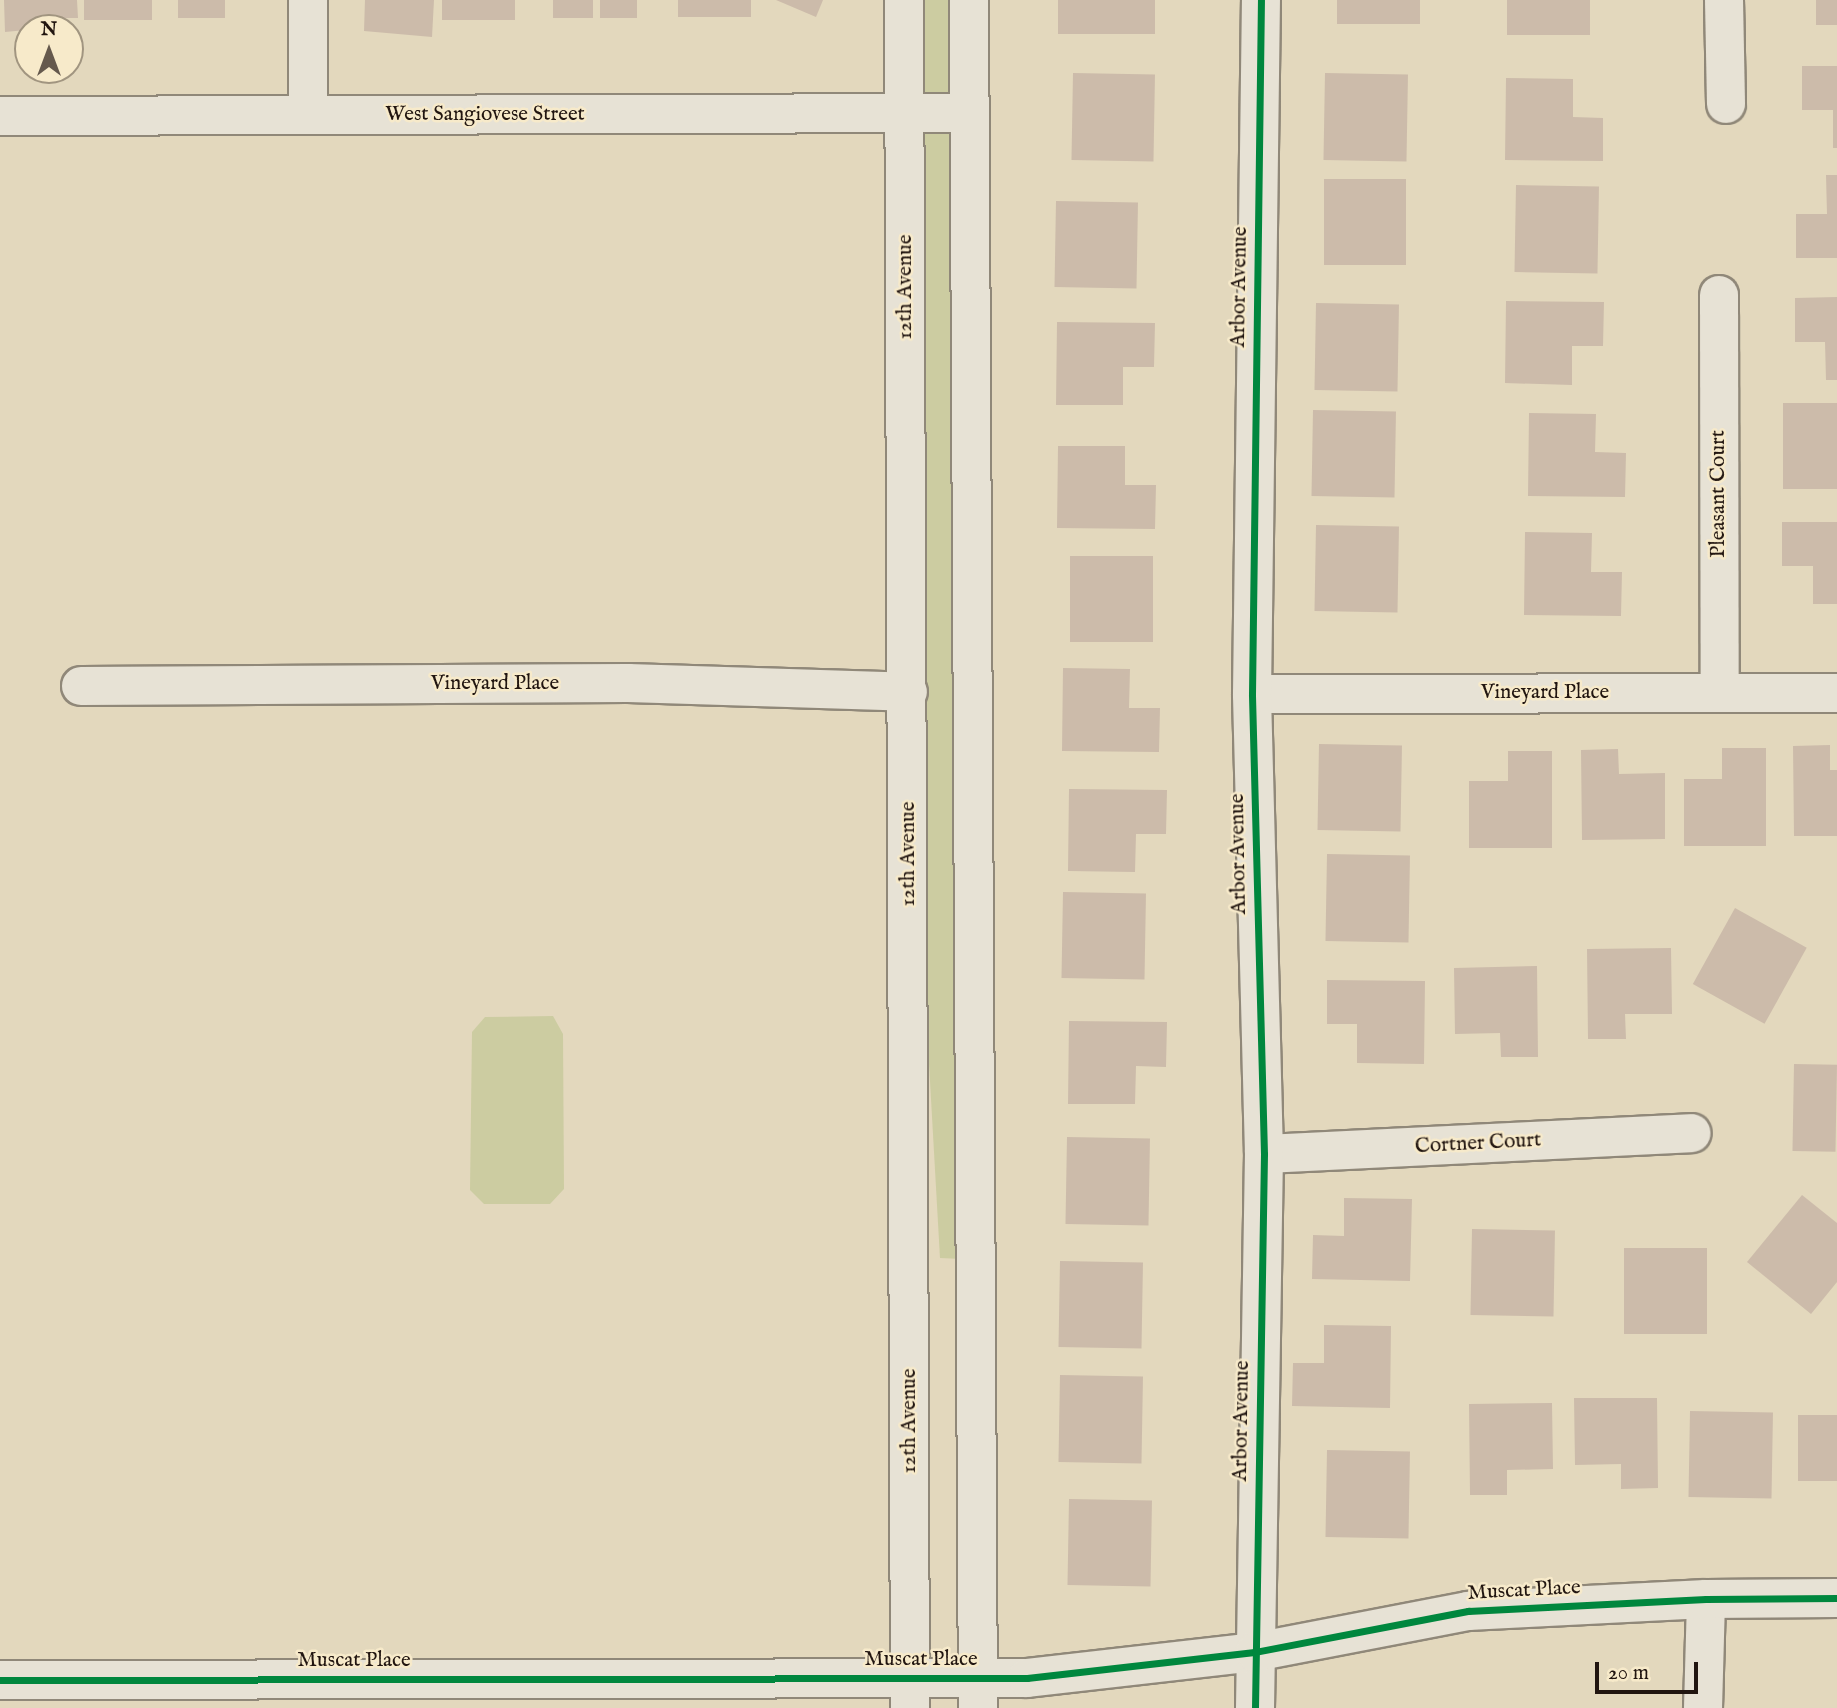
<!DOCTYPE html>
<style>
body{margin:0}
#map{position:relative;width:1837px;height:1708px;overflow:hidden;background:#e3d8bd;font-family:"IM FELL English",serif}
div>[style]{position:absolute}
.green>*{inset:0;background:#cccca1}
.building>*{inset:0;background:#cba;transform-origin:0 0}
.roads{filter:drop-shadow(2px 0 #908879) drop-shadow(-2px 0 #908879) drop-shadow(0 2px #908879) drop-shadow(0 -2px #908879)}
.street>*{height:38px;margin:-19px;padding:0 19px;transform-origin:19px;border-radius:19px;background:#e7e2d5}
.secondary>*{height:38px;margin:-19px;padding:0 19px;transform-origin:19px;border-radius:19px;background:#e7e2d5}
.cycleway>*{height:7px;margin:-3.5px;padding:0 3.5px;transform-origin:3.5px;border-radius:3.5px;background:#00873e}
span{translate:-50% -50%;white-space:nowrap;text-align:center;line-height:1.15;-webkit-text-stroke:5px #f7eaca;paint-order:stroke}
.street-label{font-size:21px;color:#211510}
.north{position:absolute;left:14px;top:14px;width:70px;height:70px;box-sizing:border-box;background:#f7eaca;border:2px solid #a19580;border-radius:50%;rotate:0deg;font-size:19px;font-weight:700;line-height:28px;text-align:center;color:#211510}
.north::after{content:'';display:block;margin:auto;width:24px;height:32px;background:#65594d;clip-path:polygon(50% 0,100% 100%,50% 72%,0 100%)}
.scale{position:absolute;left:1595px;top:1662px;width:103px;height:32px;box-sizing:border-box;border:4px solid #211510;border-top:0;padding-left:9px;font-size:21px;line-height:24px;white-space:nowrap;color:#211510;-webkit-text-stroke:5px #f7eaca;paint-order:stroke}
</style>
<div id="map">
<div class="green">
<i style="clip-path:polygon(904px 0,969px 0,962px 1259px,940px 1258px,908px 692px)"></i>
<i style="clip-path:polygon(553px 1016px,563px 1034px,564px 1189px,550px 1204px,484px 1204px,470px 1190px,472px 1032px,485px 1017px)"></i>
</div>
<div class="building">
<i style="clip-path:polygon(4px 0,77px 0,78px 18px,46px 18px,47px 28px,5px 32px)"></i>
<i style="left:84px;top:0;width:68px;height:20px"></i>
<i style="left:178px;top:0;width:47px;height:18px"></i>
<i style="clip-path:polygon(365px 0,434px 0,432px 37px,364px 31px)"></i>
<i style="left:442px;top:0;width:73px;height:20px"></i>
<i style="left:553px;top:0;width:40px;height:18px"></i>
<i style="left:600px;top:0;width:37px;height:18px"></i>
<i style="left:678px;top:0;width:73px;height:17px"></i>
<i style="clip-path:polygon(776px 0,823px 0,816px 17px)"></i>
<i style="left:1058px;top:0;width:97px;height:34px"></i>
<i style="left:1337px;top:0;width:83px;height:24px"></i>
<i style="left:1507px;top:0;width:83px;height:35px"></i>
<i style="left:1816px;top:0;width:21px;height:25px"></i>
<i style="clip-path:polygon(1802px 66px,1837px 66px,1837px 148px,1833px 148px,1833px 110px,1802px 110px)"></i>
<i style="left:1073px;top:73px;width:82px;height:87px;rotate:1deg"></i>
<i style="left:1325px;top:73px;width:83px;height:87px;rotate:1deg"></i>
<i style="clip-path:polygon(1506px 78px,1573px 79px,1573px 117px,1603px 118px,1603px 161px,1505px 160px)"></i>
<i style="clip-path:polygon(1826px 175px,1837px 175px,1837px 258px,1796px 258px,1796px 214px,1827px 214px)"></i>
<i style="left:1324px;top:179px;width:82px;height:86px"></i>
<i style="left:1516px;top:185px;width:83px;height:87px;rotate:1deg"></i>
<i style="left:1056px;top:201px;width:82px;height:86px;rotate:1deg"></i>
<i style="clip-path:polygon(1837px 297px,1837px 380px,1826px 380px,1825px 342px,1795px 342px,1795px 298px)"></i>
<i style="clip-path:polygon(1506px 301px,1604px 302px,1603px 346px,1572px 346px,1572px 385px,1505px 383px)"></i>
<i style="left:1316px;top:303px;width:83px;height:87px;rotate:1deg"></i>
<i style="clip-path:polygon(1057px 322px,1155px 323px,1154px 367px,1123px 367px,1123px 405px,1056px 405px)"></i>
<i style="left:1783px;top:403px;width:54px;height:86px"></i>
<i style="left:1313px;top:410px;width:83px;height:86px;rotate:1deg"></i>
<i style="clip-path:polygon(1529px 413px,1596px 414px,1595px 452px,1626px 453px,1625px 497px,1528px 496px)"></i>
<i style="clip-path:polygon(1058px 446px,1125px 446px,1125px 485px,1156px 485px,1155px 529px,1057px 528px)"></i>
<i style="clip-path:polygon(1782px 522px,1837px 522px,1837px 604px,1813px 604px,1813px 566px,1782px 566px)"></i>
<i style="left:1316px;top:525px;width:83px;height:86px;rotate:1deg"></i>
<i style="clip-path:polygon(1525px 532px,1592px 533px,1591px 572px,1622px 572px,1621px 616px,1524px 615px)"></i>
<i style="left:1070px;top:556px;width:83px;height:86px"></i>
<i style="clip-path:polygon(1063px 668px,1130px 669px,1129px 708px,1160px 708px,1159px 752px,1062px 751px)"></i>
<i style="left:1319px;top:744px;width:83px;height:86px;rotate:1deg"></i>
<i style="clip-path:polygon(1830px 745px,1830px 770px,1837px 770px,1837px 836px,1794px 836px,1793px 746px)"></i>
<i style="clip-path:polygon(1722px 748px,1766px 748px,1766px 846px,1684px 846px,1684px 779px,1722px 779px)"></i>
<i style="clip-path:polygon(1618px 749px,1619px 774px,1665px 773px,1665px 839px,1582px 840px,1581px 750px)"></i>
<i style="clip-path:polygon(1508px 751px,1552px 751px,1552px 848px,1469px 848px,1469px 781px,1508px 781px)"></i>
<i style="clip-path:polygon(1069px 789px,1167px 790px,1166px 834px,1136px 834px,1135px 872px,1068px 871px)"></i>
<i style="left:1327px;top:854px;width:83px;height:87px;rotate:1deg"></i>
<i style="left:1063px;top:892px;width:83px;height:86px;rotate:1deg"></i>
<i style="left:1735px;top:908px;width:82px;height:87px;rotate:29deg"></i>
<i style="clip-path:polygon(1671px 948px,1672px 1014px,1625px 1014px,1626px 1039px,1588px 1039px,1587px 949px)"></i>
<i style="clip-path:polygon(1537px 966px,1538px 1057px,1501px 1057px,1500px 1033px,1455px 1034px,1454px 968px)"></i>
<i style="clip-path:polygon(1327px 980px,1425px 981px,1424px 1064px,1357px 1063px,1357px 1024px,1327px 1024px)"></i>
<i style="clip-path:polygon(1069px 1021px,1167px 1022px,1166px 1067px,1136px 1066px,1135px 1104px,1068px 1104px)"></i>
<i style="left:1794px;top:1064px;width:43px;height:87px;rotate:1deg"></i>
<i style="left:1067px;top:1137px;width:83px;height:87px;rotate:1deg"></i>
<i style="clip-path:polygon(1802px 1195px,1837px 1223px,1837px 1282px,1811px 1314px,1747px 1262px)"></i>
<i style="clip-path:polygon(1344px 1198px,1412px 1199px,1410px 1281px,1312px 1279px,1313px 1235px,1344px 1236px)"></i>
<i style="left:1472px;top:1229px;width:83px;height:86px;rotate:1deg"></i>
<i style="left:1624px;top:1248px;width:83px;height:86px"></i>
<i style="left:1060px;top:1261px;width:83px;height:86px;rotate:1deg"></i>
<i style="clip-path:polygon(1324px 1325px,1391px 1326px,1390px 1408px,1292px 1406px,1293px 1363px,1324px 1363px)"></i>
<i style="left:1060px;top:1375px;width:83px;height:87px;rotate:1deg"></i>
<i style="clip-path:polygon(1574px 1398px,1657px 1398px,1658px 1488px,1621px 1489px,1621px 1464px,1575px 1465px)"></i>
<i style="clip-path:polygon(1552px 1403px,1553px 1469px,1507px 1470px,1507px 1495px,1470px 1495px,1469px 1404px)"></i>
<i style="left:1690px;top:1411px;width:83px;height:86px;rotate:1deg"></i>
<i style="left:1798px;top:1415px;width:39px;height:66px"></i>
<i style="left:1327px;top:1450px;width:83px;height:87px;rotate:1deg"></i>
<i style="left:1069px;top:1499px;width:83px;height:86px;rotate:1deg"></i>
</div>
<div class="roads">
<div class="street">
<i style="left:308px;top:0;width:115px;rotate:90deg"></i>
<i style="left:1724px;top:0;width:104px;rotate:88.9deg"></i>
<i style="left:0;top:116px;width:969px;rotate:-0.18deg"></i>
<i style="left:1719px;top:295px;width:397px;rotate:89.9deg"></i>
<i style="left:81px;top:686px;width:547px;rotate:-0.31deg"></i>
<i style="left:628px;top:683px;width:280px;rotate:1.8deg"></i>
<i style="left:1252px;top:694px;width:585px;rotate:-0.1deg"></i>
<i style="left:1264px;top:1154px;width:428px;rotate:-2.8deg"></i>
<i style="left:1255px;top:1708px;width:554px;rotate:-89.07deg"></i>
<i style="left:1264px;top:1154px;width:460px;rotate:-91.5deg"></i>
<i style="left:1252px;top:694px;width:694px;rotate:-89.26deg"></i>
<i style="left:1703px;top:1708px;width:109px;rotate:-88.4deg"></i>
</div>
<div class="secondary">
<i style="left:904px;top:0;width:1708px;rotate:89.8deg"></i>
<i style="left:969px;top:0;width:1708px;rotate:89.7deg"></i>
<i style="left:0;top:1680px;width:1027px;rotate:-0.11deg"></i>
<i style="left:1027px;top:1678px;width:229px;rotate:-6.5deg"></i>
<i style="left:1255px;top:1652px;width:217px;rotate:-10.9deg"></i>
<i style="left:1468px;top:1611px;width:238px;rotate:-2.9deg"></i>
<i style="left:1706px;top:1599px;width:131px;rotate:-0.4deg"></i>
</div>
</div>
<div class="cycleway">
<i style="left:0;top:1680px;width:1027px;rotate:-0.11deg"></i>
<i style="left:1027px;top:1678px;width:229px;rotate:-6.5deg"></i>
<i style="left:1255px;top:1652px;width:217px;rotate:-10.9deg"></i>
<i style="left:1468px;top:1611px;width:238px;rotate:-2.9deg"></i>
<i style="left:1706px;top:1599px;width:131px;rotate:-0.4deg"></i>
<i style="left:1255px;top:1708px;width:554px;rotate:-89.07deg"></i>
<i style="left:1264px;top:1154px;width:460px;rotate:-91.5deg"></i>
<i style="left:1252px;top:694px;width:694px;rotate:-89.26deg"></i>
</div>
<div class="street-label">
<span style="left:485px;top:115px">West Sangiovese Street</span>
<span style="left:906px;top:287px;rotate:-90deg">12th Avenue</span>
<span style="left:1240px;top:287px;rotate:-89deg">Arbor Avenue</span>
<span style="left:1719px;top:494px;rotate:-90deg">Pleasant Court</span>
<span style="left:495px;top:684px">Vineyard Place</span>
<span style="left:1545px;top:693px">Vineyard Place</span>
<span style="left:909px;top:854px;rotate:-90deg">12th Avenue</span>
<span style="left:1239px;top:854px;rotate:-91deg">Arbor Avenue</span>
<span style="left:1478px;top:1144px;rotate:-3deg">Cortner Court</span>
<span style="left:910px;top:1421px;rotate:-90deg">12th Avenue</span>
<span style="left:1242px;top:1421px;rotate:-89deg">Arbor Avenue</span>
<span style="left:1524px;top:1591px;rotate:-3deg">Muscat Place</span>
<span style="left:921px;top:1660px">Muscat Place</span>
<span style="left:354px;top:1661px">Muscat Place</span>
</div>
<div class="north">N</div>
<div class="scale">20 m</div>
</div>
